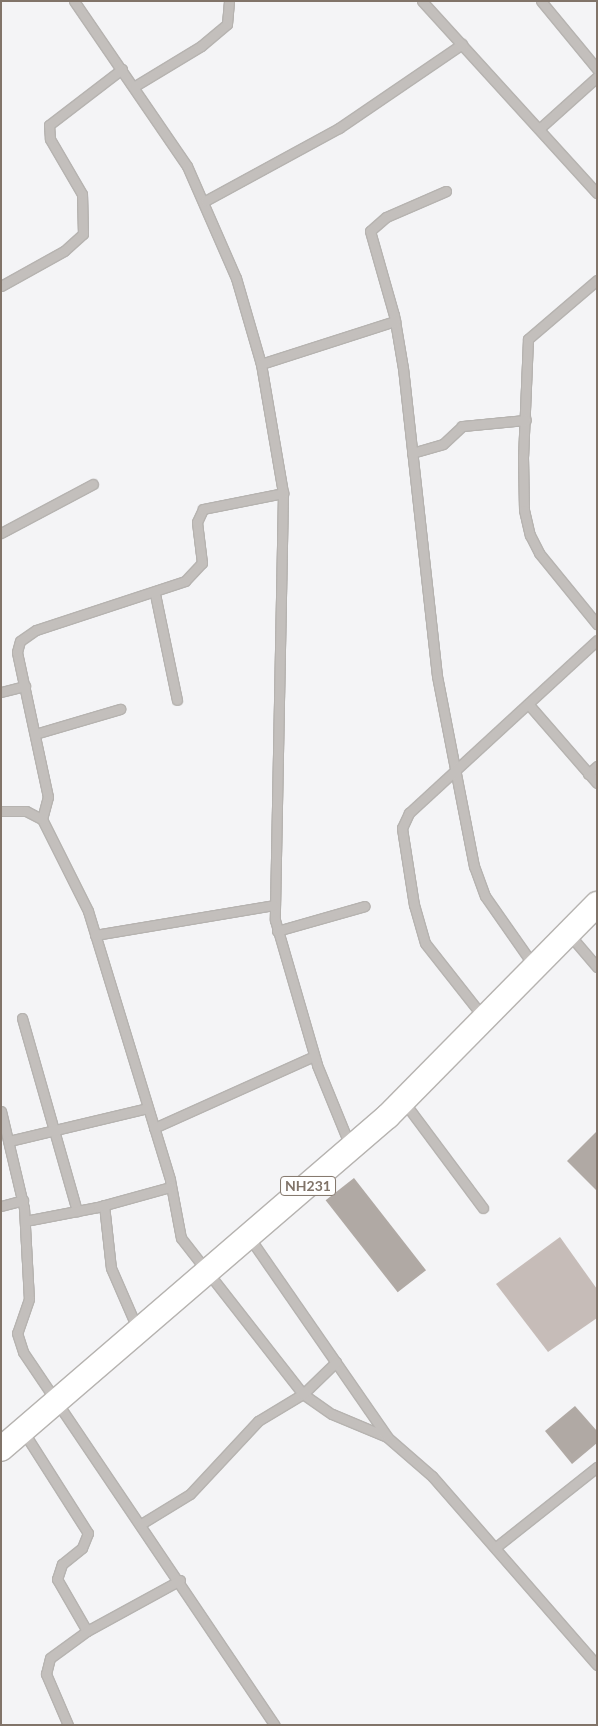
<!DOCTYPE html>
<style>
body{margin:0}
#map{position:relative;width:598px;height:1726px;overflow:hidden;background:#f4f4f6;font-family:Lato,sans-serif}
div>[style]{position:absolute}
.water>*{inset:0;background:#c6bcb8}
.building>*{inset:0;background:#b0a9a4;transform-origin:0 0}
.roads{filter:drop-shadow(1px 0 #b6b3b0) drop-shadow(-1px 0 #b6b3b0) drop-shadow(0 1px #b6b3b0) drop-shadow(0 -1px #b6b3b0)}
.minor>*{height:9px;margin:-4.5px;padding:0 4.5px;transform-origin:4.5px;border-radius:4.5px;background:#c3bfbc}
.highway>*{height:24px;margin:-12px;padding:0 12px;transform-origin:12px;border-radius:12px;background:#fff}
span{translate:-50% -50%;white-space:nowrap;text-align:center;line-height:1.15;-webkit-text-stroke:5px #fff;paint-order:stroke}
.shield-label span{padding:1px 4px;background:#fff;border:1px solid;border-radius:4px;-webkit-text-stroke-width:0}
.shield-label{font-size:14px;color:#817469;font-weight:700}
.frame{position:absolute;inset:0;border:2px solid #817469;pointer-events:none}
</style>
<div id="map">
<div class="water">
<i style="clip-path:polygon(560px 1237px,597px 1289px,597px 1318px,548px 1352px,496px 1284px)"></i>
</div>
<div class="building">
<i style="clip-path:polygon(597px 1131px,597px 1191px,567px 1161px)"></i>
<i style="left:354px;top:1178px;width:117px;height:36px;rotate:52deg"></i>
<i style="clip-path:polygon(575px 1406px,597px 1431px,597px 1443px,572px 1464px,545px 1431px)"></i>
</div>
<div class="roads">
<div class="minor">
<i style="left:74px;top:1px;width:200px;rotate:55.6deg"></i>
<i style="left:187px;top:166px;width:122px;rotate:66.4deg"></i>
<i style="left:236px;top:278px;width:90px;rotate:73.8deg"></i>
<i style="left:261px;top:364px;width:131px;rotate:80.3deg"></i>
<i style="left:283px;top:493px;width:427px;rotate:91.1deg"></i>
<i style="left:275px;top:920px;width:151px;rotate:73.8deg"></i>
<i style="left:317px;top:1065px;width:87px;rotate:67.8deg"></i>
<i style="left:422px;top:1px;width:260px;rotate:47.7deg"></i>
<i style="left:541px;top:1px;width:88px;rotate:50.5deg"></i>
<i style="left:135px;top:86px;width:77px;rotate:-31.2deg"></i>
<i style="left:201px;top:46px;width:34px;rotate:-40deg"></i>
<i style="left:227px;top:24px;width:23px;rotate:-85deg"></i>
<i style="left:539px;top:129px;width:78px;rotate:-41.9deg"></i>
<i style="left:446px;top:191px;width:65px;rotate:156.6deg"></i>
<i style="left:386px;top:217px;width:21px;rotate:139deg"></i>
<i style="left:370px;top:231px;width:87px;rotate:74.1deg"></i>
<i style="left:394px;top:315px;width:54px;rotate:80.4deg"></i>
<i style="left:403px;top:368px;width:310px;rotate:83.7deg"></i>
<i style="left:437px;top:676px;width:194px;rotate:79deg"></i>
<i style="left:474px;top:866px;width:32px;rotate:70deg"></i>
<i style="left:485px;top:896px;width:85px;rotate:55deg"></i>
<i style="left:205px;top:201px;width:153px;rotate:-28.6deg"></i>
<i style="left:339px;top:128px;width:149px;rotate:-34.3deg"></i>
<i style="left:597px;top:280px;width:91px;rotate:139.5deg"></i>
<i style="left:528px;top:339px;width:118px;rotate:92.4deg"></i>
<i style="left:523px;top:457px;width:53px;rotate:88.9deg"></i>
<i style="left:524px;top:510px;width:26px;rotate:77deg"></i>
<i style="left:530px;top:535px;width:20px;rotate:63deg"></i>
<i style="left:539px;top:553px;width:92px;rotate:50.8deg"></i>
<i style="left:1px;top:286px;width:72px;rotate:-29.1deg"></i>
<i style="left:64px;top:251px;width:25px;rotate:-42deg"></i>
<i style="left:83px;top:234px;width:40px;rotate:-91.4deg"></i>
<i style="left:82px;top:194px;width:64px;rotate:-120.2deg"></i>
<i style="left:50px;top:139px;width:14px;rotate:-94deg"></i>
<i style="left:49px;top:125px;width:92px;rotate:-37.5deg"></i>
<i style="left:261px;top:364px;width:141px;rotate:-17.8deg"></i>
<i style="left:412px;top:453px;width:32px;rotate:-16deg"></i>
<i style="left:443px;top:444px;width:26px;rotate:-43deg"></i>
<i style="left:462px;top:426px;width:64px;rotate:-5.4deg"></i>
<i style="left:1px;top:533px;width:104px;rotate:-28deg"></i>
<i style="left:155px;top:594px;width:108px;rotate:78.3deg"></i>
<i style="left:1px;top:692px;width:25px;rotate:-14deg"></i>
<i style="left:530px;top:706px;width:102px;rotate:49deg"></i>
<i style="left:35px;top:734px;width:89px;rotate:-16.4deg"></i>
<i style="left:588px;top:774px;width:12px;rotate:-42deg"></i>
<i style="left:1px;top:811px;width:25px"></i>
<i style="left:26px;top:811px;width:18px;rotate:27deg"></i>
<i style="left:42px;top:819px;width:103px;rotate:63.4deg"></i>
<i style="left:88px;top:911px;width:281px;rotate:73deg"></i>
<i style="left:170px;top:1180px;width:59px;rotate:79.3deg"></i>
<i style="left:181px;top:1238px;width:198px;rotate:52deg"></i>
<i style="left:303px;top:1394px;width:35px;rotate:35deg"></i>
<i style="left:332px;top:1414px;width:60px;rotate:22.7deg"></i>
<i style="left:387px;top:1437px;width:60px;rotate:40.9deg"></i>
<i style="left:432px;top:1476px;width:251px;rotate:48.9deg"></i>
<i style="left:42px;top:819px;width:23px;rotate:-75deg"></i>
<i style="left:48px;top:797px;width:148px;rotate:-102.1deg"></i>
<i style="left:17px;top:652px;width:11px;rotate:-75deg"></i>
<i style="left:20px;top:641px;width:19px;rotate:-35deg"></i>
<i style="left:36px;top:630px;width:157px;rotate:-18.2deg"></i>
<i style="left:185px;top:581px;width:25px;rotate:-47deg"></i>
<i style="left:202px;top:563px;width:41px;rotate:-97deg"></i>
<i style="left:197px;top:522px;width:14px;rotate:-65deg"></i>
<i style="left:203px;top:509px;width:82px;rotate:-11.3deg"></i>
<i style="left:277px;top:931px;width:91px;rotate:-15.9deg"></i>
<i style="left:568px;top:933px;width:45px;rotate:49.5deg"></i>
<i style="left:95px;top:935px;width:181px;rotate:-9.5deg"></i>
<i style="left:22px;top:1018px;width:201px;rotate:74.1deg"></i>
<i style="left:484px;top:1018px;width:95px;rotate:-128.2deg"></i>
<i style="left:425px;top:943px;width:40px;rotate:-106deg"></i>
<i style="left:414px;top:905px;width:78px;rotate:-98.9deg"></i>
<i style="left:402px;top:828px;width:17px;rotate:-65deg"></i>
<i style="left:409px;top:813px;width:255px;rotate:-42.6deg"></i>
<i style="left:404px;top:1102px;width:132px;rotate:53.3deg"></i>
<i style="left:1px;top:1111px;width:100px;rotate:76.7deg"></i>
<i style="left:24px;top:1208px;width:91px;rotate:86.9deg"></i>
<i style="left:29px;top:1299px;width:36px;rotate:109deg"></i>
<i style="left:17px;top:1333px;width:20px;rotate:72deg"></i>
<i style="left:23px;top:1352px;width:450px;rotate:56deg"></i>
<i style="left:154px;top:1128px;width:175px;rotate:-24.2deg"></i>
<i style="left:9px;top:1141px;width:142px;rotate:-13.4deg"></i>
<i style="left:104px;top:1205px;width:63px;rotate:83.7deg"></i>
<i style="left:111px;top:1268px;width:68px;rotate:66.5deg"></i>
<i style="left:1px;top:1206px;width:23px;rotate:-15deg"></i>
<i style="left:25px;top:1221px;width:74px;rotate:-10.9deg"></i>
<i style="left:98px;top:1207px;width:75px;rotate:-15.5deg"></i>
<i style="left:249px;top:1237px;width:242px;rotate:55.3deg"></i>
<i style="left:23px;top:1431px;width:121px;rotate:57.5deg"></i>
<i style="left:88px;top:1533px;width:16px;rotate:112deg"></i>
<i style="left:82px;top:1548px;width:26px;rotate:141deg"></i>
<i style="left:62px;top:1564px;width:16px;rotate:108deg"></i>
<i style="left:57px;top:1579px;width:60px;rotate:60deg"></i>
<i style="left:141px;top:1524px;width:57px;rotate:-31.5deg"></i>
<i style="left:190px;top:1494px;width:100px;rotate:-47deg"></i>
<i style="left:258px;top:1421px;width:52px;rotate:-31deg"></i>
<i style="left:303px;top:1394px;width:46px;rotate:-44.1deg"></i>
<i style="left:496px;top:1547px;width:129px;rotate:-38.4deg"></i>
<i style="left:68px;top:1725px;width:56px;rotate:-113.3deg"></i>
<i style="left:46px;top:1674px;width:16px;rotate:-76deg"></i>
<i style="left:50px;top:1658px;width:46px;rotate:-36.1deg"></i>
<i style="left:87px;top:1631px;width:106px;rotate:-28.7deg"></i>
</div>
<div class="highway">
<i style="left:1px;top:1449px;width:511px;rotate:-40.71deg"></i>
<i style="left:388px;top:1116px;width:298px;rotate:-45.4deg"></i>
</div>
</div>
<div class="shield-label">
<span style="left:308px;top:1186px">NH231</span>
</div>
<div class="frame"></div>
</div>
